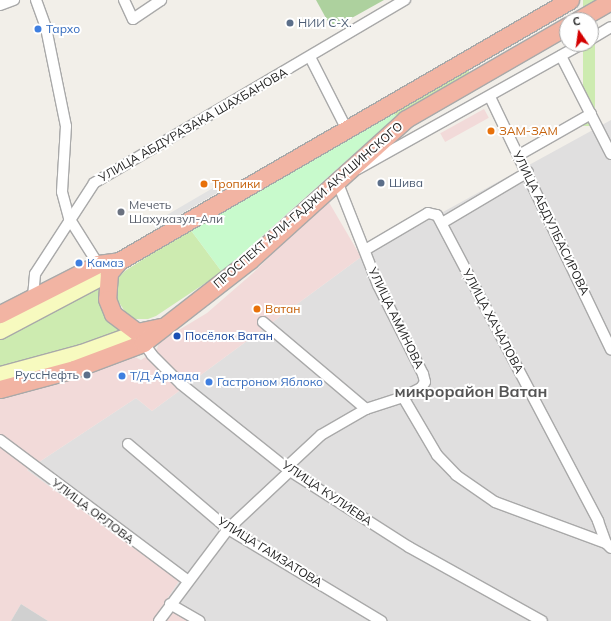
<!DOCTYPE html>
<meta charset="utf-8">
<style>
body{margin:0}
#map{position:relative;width:611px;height:621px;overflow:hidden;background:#f2efe9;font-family:Mulish,sans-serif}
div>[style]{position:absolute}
.residential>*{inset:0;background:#e0dfdf}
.commercial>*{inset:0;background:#f2dad9;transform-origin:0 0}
.religious>*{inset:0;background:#d0d0d0}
.grass>*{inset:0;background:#cdebb0;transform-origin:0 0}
.forest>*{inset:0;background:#add19e}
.park>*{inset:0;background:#c8facc}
.parking>*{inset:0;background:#e2e2e2}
.roads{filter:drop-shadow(1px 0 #a9a9a9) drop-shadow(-1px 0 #a9a9a9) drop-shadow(0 1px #a9a9a9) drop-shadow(0 -1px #a9a9a9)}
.minor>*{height:10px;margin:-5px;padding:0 5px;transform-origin:5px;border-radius:5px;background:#fff}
.secondary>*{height:15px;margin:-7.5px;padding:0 7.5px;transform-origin:7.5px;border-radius:7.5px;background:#f7fabf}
.trunk>*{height:17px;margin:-8.5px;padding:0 8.5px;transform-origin:8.5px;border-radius:8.5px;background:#f2b4a3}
.dots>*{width:11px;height:11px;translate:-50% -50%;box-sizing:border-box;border:2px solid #fff;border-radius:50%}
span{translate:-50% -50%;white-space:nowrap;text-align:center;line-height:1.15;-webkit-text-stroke:4px #fff;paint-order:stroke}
.service-label{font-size:12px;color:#4e5e75}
.left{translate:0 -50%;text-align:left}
.right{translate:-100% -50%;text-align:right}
.shop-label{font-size:12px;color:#366cbe}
.street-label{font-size:12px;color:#222}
.food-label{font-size:12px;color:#c56008}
.worship-label{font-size:12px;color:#5b616d}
.transit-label{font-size:12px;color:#164399}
.district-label{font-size:16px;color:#555;font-weight:700}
.north{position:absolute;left:559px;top:12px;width:40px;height:40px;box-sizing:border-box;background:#fff;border:1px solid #a7a7a7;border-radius:50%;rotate:347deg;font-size:11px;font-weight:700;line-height:16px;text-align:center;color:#222}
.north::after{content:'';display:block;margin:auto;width:14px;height:18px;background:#d40000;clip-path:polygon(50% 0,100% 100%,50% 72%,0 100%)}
</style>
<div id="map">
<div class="residential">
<i style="clip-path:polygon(611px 120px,611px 621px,205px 621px,167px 599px,179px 581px,27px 470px,136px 398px,152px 411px,361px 257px)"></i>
</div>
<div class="commercial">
<i style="left:484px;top:109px;width:10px;height:50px;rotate:61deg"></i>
<i style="clip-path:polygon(327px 199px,361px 257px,152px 411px,136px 398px,27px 470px,179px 581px,167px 599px,205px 621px,48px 621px,21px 604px,11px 621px,0 621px,0 393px,131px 355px,141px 360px,157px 349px,159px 342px,207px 313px,253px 273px)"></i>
</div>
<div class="religious">
<i style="clip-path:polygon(21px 604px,48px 621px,11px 621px)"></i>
</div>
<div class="grass">
<i style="left:583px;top:0;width:12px;height:126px"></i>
<i style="left:467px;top:68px;width:6px;height:86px;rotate:59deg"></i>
<i style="clip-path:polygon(190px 229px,222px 272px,156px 316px,148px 319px,135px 319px,126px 313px,116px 298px,115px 290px,119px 277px,125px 271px)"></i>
<i style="clip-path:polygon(100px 285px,125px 331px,0 369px,0 337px)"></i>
</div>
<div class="forest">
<i style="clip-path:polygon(316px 0,384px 0,332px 29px)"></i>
</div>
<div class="park">
<i style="clip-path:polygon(393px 111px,396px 116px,222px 272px,190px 229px)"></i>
</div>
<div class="parking">
<i style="clip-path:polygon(213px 188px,222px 190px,155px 229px,160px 219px)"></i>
</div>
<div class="roads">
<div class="minor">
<i style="left:36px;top:0;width:30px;rotate:70deg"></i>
<i style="left:46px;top:28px;width:100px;rotate:78.5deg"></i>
<i style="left:66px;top:126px;width:66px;rotate:93.5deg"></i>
<i style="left:62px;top:192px;width:27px;rotate:75deg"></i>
<i style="left:69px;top:218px;width:54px;rotate:57.8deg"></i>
<i style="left:124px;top:0;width:21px;rotate:65deg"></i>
<i style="left:133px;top:19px;width:34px;rotate:-34deg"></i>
<i style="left:0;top:5px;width:15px;rotate:-20deg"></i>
<i style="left:591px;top:39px;width:23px;rotate:-31deg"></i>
<i style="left:561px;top:56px;width:110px;rotate:63deg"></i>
<i style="left:310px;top:57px;width:80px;rotate:63.1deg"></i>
<i style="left:490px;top:97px;width:280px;rotate:64.4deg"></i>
<i style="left:519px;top:155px;width:83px;rotate:-29.7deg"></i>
<i style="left:358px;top:169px;width:257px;rotate:-29.2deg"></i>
<i style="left:341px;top:179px;width:4px;rotate:153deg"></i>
<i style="left:337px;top:181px;width:112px;rotate:68.5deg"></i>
<i style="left:378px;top:285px;width:100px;rotate:63.2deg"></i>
<i style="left:423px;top:374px;width:8px;rotate:76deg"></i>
<i style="left:425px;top:382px;width:7px;rotate:124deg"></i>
<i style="left:421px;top:388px;width:20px;rotate:153deg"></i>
<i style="left:403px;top:397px;width:67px;rotate:59.6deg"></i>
<i style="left:437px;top:455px;width:28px;rotate:46deg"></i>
<i style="left:456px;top:475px;width:47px;rotate:34.7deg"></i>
<i style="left:495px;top:502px;width:118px;rotate:20.3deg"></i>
<i style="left:606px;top:543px;width:7px;rotate:45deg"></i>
<i style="left:442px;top:223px;width:100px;rotate:-30.7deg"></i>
<i style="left:365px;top:250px;width:73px;rotate:-30.4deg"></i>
<i style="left:428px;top:213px;width:9px;rotate:13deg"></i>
<i style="left:437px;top:215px;width:346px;rotate:62.2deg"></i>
<i style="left:598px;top:521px;width:23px;rotate:70deg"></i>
<i style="left:33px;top:297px;width:23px;rotate:-85deg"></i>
<i style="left:35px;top:274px;width:108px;rotate:-57deg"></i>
<i style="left:94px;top:183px;width:361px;rotate:-30.5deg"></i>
<i style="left:263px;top:322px;width:135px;rotate:40.2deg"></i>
<i style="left:141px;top:339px;width:19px;rotate:55deg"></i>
<i style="left:152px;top:355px;width:41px;rotate:45deg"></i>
<i style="left:181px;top:384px;width:139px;rotate:38.6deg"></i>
<i style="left:290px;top:471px;width:141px;rotate:32.6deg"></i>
<i style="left:409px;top:547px;width:152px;rotate:29.1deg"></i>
<i style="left:0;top:440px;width:234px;rotate:36.8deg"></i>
<i style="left:128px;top:444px;width:131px;rotate:40.4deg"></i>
<i style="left:228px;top:529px;width:179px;rotate:31deg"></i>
<i style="left:170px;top:604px;width:34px;rotate:30deg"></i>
<i style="left:159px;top:621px;width:115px;rotate:-53.1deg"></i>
<i style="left:228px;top:529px;width:85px;rotate:-43.1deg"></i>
<i style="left:290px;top:471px;width:7px;rotate:-90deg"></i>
<i style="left:290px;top:464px;width:42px;rotate:-43.1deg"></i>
<i style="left:321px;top:435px;width:52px;rotate:-30deg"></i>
<i style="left:366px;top:409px;width:39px;rotate:-18deg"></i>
</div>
<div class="secondary">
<i style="left:0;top:331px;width:123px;rotate:-28deg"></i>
<i style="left:0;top:374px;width:84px;rotate:-15.2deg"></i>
<i style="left:81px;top:352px;width:59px;rotate:-19.7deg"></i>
</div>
<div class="trunk">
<i style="left:578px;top:20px;width:38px;rotate:-30deg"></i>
<i style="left:119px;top:261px;width:16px;rotate:130deg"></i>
<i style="left:109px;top:273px;width:26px;rotate:94deg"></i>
<i style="left:107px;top:299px;width:16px;rotate:68deg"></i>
<i style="left:113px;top:314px;width:30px;rotate:37deg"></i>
<i style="left:137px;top:332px;width:24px;rotate:-12deg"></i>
<i style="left:0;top:314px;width:110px;rotate:-27deg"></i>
<i style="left:98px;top:264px;width:21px;rotate:-8deg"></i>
<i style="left:119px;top:261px;width:521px;rotate:-30.06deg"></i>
<i style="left:0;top:389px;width:77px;rotate:-15.1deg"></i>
<i style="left:74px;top:369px;width:74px;rotate:-20.6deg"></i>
<i style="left:143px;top:343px;width:135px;rotate:-37.8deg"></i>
<i style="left:250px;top:260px;width:210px;rotate:-42.1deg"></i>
<i style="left:406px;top:119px;width:186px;rotate:-30deg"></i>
</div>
</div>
<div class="dots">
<i style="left:290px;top:23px;background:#5c6f8a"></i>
<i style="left:38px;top:29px;background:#3f7fe0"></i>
<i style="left:491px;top:131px;background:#e8710a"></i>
<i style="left:381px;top:183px;background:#5c6f8a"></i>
<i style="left:204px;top:184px;background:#e8710a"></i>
<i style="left:121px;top:212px;background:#6b7280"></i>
<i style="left:79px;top:263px;background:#3f7fe0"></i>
<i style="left:257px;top:309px;background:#e8710a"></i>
<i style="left:177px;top:336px;background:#1a4fb4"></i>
<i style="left:87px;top:375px;background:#5c6f8a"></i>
<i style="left:122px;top:376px;background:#3f7fe0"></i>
<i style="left:209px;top:382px;background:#3f7fe0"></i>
</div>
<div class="service-label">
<span class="left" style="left:298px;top:23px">НИИ С-Х.</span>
<span class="left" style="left:389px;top:183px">Шива</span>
<span class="right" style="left:79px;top:375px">РуссНефть</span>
</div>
<div class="shop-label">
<span class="left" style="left:46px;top:29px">Тархо</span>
<span class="left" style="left:87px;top:263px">Камаз</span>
<span class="left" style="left:130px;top:376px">Т/Д Армада</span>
<span class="left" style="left:217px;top:382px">Гастроном Яблоко</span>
</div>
<div class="street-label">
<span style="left:193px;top:125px;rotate:-30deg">УЛИЦА АБДУРАЗАКА ШАХБАНОВА</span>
<span style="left:308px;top:205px;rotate:-41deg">ПРОСПЕКТ АЛИ-ГАДЖИ АКУШИНСКОГО</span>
<span style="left:551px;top:223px;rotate:64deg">УЛИЦА АБДУЛБАСИРОВА</span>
<span style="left:396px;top:318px;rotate:64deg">УЛИЦА АМИНОВА</span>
<span style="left:493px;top:321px;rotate:62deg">УЛИЦА ХАЧАЛОВА</span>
<span style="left:327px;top:493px;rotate:34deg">УЛИЦА КУЛИЕВА</span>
<span style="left:93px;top:511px;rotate:37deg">УЛИЦА ОРЛОВА</span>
<span style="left:270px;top:552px;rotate:32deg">УЛИЦА ГАМЗАТОВА</span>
</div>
<div class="food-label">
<span class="left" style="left:499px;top:131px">ЗАМ-ЗАМ</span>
<span class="left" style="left:212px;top:184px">Тропики</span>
<span class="left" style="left:265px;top:309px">Ватан</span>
</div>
<div class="worship-label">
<span class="left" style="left:129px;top:212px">Мечеть<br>Шахуказул-Али</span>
</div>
<div class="transit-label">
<span class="left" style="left:185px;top:336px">Посёлок Ватан</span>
</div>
<div class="district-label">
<span style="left:471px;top:391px">микрорайон Ватан</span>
</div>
<div class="north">С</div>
</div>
